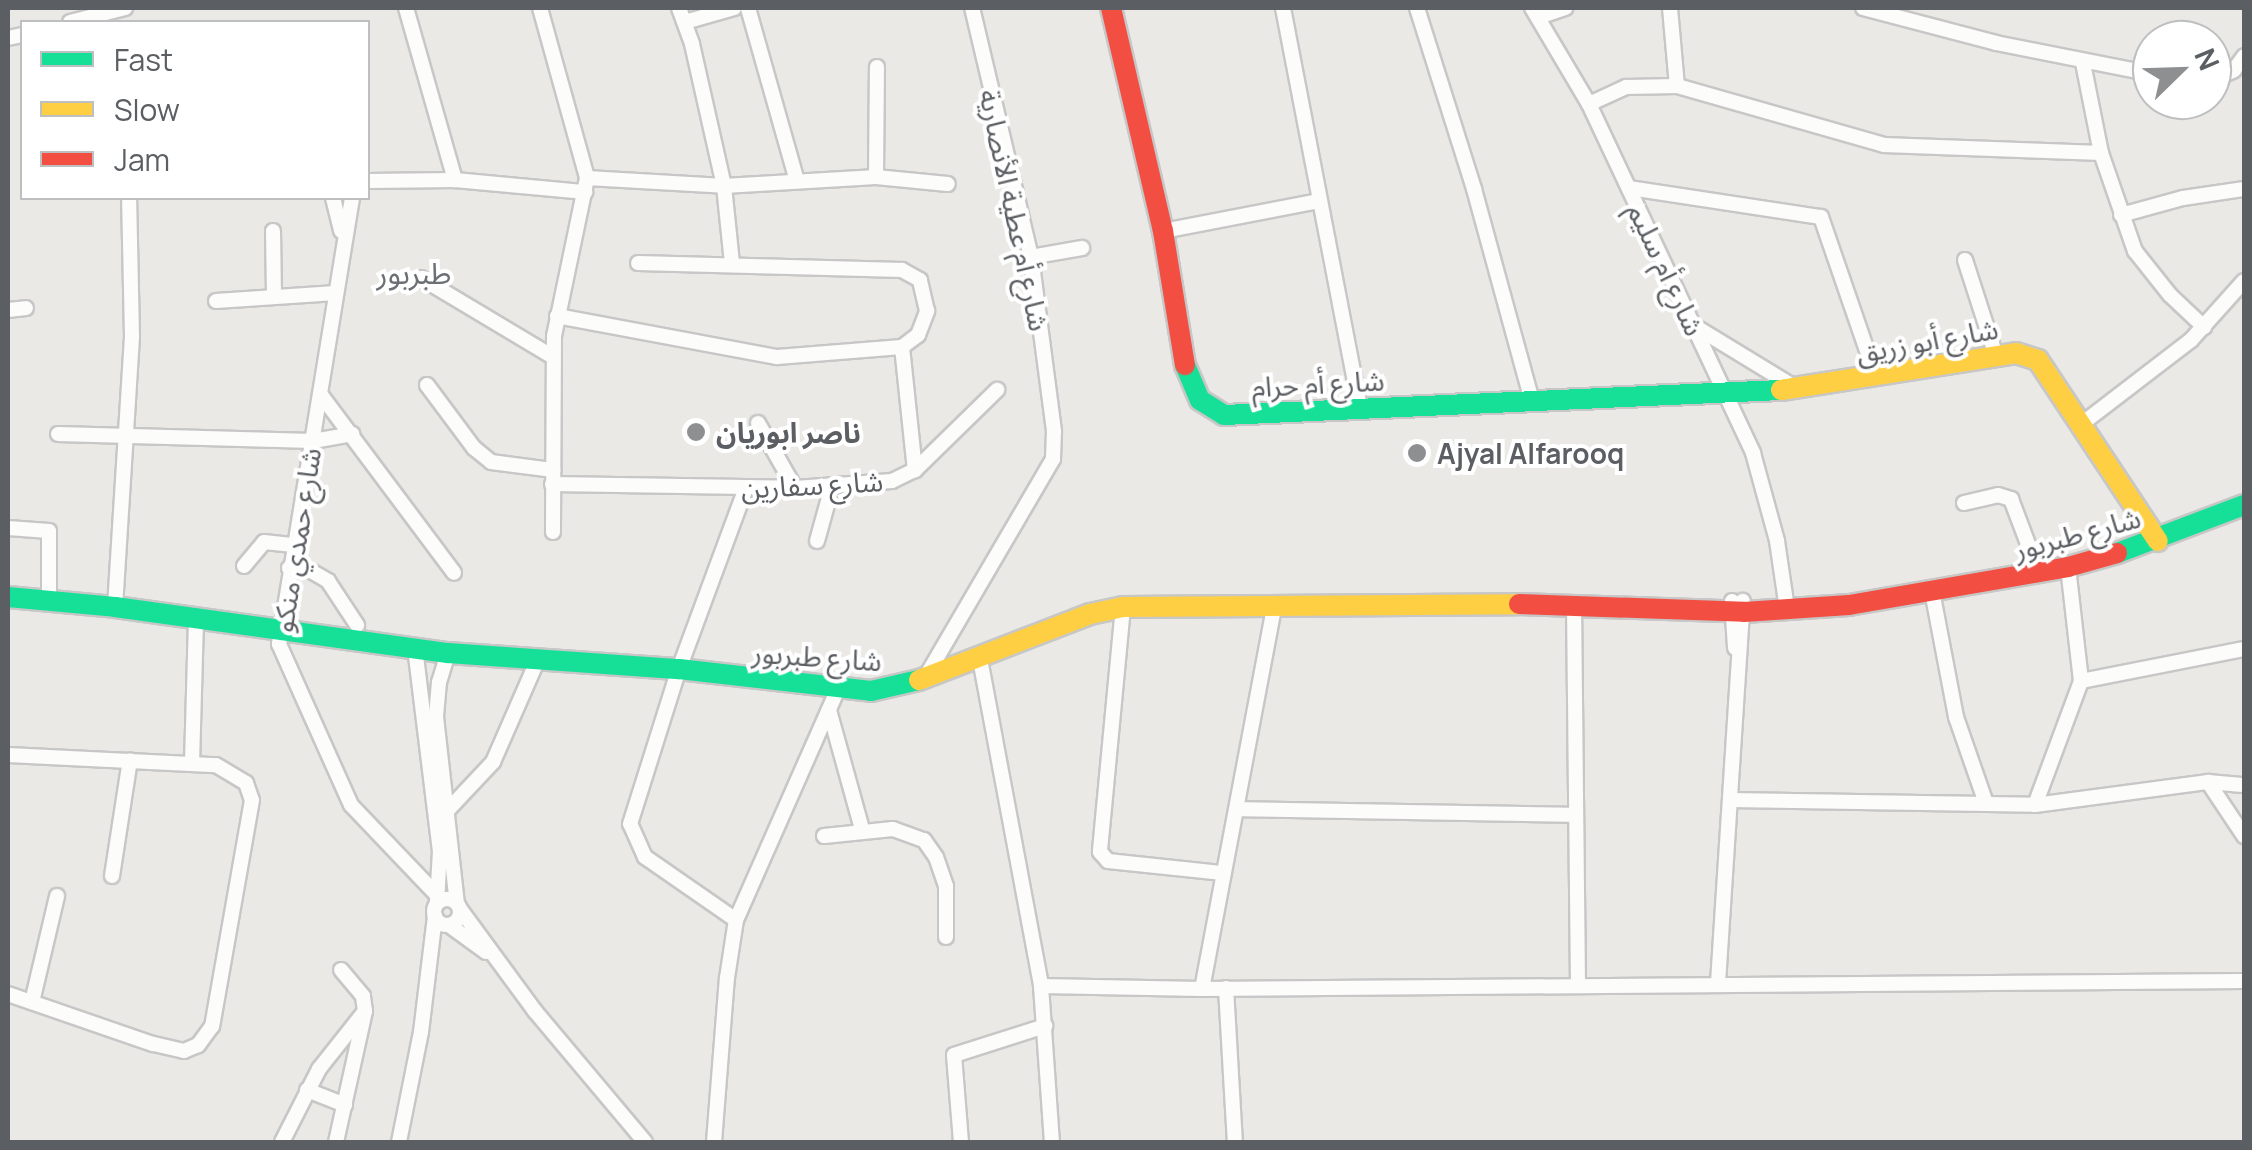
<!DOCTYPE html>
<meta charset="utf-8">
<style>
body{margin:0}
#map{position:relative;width:2252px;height:1150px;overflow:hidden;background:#eae9e5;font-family:Manrope,"Noto Sans Arabic",sans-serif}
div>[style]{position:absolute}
.roads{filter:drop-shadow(2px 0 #c7c7c7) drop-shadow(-2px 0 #c7c7c7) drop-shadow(0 2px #c7c7c7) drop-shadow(0 -2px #c7c7c7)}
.street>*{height:14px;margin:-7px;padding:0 7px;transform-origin:7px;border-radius:7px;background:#fcfcfb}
.street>.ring{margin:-7px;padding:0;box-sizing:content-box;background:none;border:14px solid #fcfcfb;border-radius:50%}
.fast>*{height:20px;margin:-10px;padding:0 10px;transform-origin:10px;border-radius:10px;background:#16e098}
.slow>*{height:20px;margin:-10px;padding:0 10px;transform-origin:10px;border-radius:10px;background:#ffcf43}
.jam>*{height:20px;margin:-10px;padding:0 10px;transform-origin:10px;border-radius:10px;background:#f24e42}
.dots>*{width:28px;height:28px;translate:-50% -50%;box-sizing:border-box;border:5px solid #fff;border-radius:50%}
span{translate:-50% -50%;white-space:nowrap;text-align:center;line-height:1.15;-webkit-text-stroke:8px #fff;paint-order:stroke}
.street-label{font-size:28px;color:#5b5e62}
.poi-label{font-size:28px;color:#5b5e62;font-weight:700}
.left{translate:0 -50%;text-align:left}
.neighbourhood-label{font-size:30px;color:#6c7074}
.frame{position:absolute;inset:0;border:10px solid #5b5e62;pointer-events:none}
.legend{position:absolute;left:20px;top:20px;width:350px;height:180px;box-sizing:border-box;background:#fff;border:2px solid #bdbfc0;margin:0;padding:12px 18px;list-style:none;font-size:30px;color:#5b5e62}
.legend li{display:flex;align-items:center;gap:20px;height:50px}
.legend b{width:50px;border:2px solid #bdbfc0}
.north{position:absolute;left:2132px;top:20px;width:100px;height:100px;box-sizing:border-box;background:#fff;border:2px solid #bdbfc0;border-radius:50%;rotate:67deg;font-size:28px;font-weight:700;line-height:40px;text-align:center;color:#5b5e62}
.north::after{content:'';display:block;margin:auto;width:35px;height:45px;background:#8d8f90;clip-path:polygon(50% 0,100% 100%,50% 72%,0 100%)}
</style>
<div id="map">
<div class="roads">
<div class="street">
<i style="left:406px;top:8px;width:179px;rotate:74.1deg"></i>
<i style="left:540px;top:8px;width:176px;rotate:74.5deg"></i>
<i style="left:587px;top:178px;width:161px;rotate:101.8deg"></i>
<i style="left:554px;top:336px;width:196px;rotate:90.3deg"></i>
<i style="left:679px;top:8px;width:38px;rotate:70deg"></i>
<i style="left:692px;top:44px;width:146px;rotate:77.3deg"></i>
<i style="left:724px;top:186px;width:78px;rotate:84.1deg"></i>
<i style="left:748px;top:8px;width:180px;rotate:74.2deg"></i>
<i style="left:1283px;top:8px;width:407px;rotate:79.1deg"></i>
<i style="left:1417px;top:8px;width:190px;rotate:72.5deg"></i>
<i style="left:1474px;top:189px;width:220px;rotate:74.7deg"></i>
<i style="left:1532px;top:8px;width:112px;rotate:59.3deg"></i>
<i style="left:1589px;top:104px;width:386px;rotate:64.8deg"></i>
<i style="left:1753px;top:453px;width:91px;rotate:74.7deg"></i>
<i style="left:1777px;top:541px;width:69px;rotate:81.6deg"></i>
<i style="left:1670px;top:8px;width:78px;rotate:84.9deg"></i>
<i style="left:1863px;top:8px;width:138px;rotate:14.7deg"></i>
<i style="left:1996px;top:43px;width:159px;rotate:11.2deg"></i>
<i style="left:1539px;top:17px;width:28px;rotate:-19deg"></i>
<i style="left:70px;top:22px;width:57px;rotate:-14.3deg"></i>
<i style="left:685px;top:22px;width:51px;rotate:-15.9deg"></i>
<i style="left:8px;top:38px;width:14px;rotate:-12deg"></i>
<i style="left:2083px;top:63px;width:92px;rotate:78.7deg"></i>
<i style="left:2101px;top:153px;width:104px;rotate:70.9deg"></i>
<i style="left:2135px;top:251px;width:56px;rotate:51.5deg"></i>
<i style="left:2170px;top:295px;width:47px;rotate:43.3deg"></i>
<i style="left:2212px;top:80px;width:24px;rotate:-24deg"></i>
<i style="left:2234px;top:70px;width:17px;rotate:-54deg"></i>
<i style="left:1589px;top:104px;width:41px;rotate:-24.7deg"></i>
<i style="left:1626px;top:87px;width:51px;rotate:-1.1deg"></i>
<i style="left:1677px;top:86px;width:215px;rotate:15.9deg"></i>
<i style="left:1884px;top:145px;width:217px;rotate:2.1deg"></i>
<i style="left:876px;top:177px;width:110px;rotate:-89.5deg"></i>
<i style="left:587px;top:178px;width:137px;rotate:3.3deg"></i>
<i style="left:724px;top:186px;width:152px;rotate:-3.4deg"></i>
<i style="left:876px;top:177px;width:72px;rotate:5.6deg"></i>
<i style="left:368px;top:181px;width:87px;rotate:-0.7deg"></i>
<i style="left:455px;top:180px;width:131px;rotate:5.3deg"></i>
<i style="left:1629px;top:188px;width:194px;rotate:8.6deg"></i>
<i style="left:1821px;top:217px;width:169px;rotate:71deg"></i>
<i style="left:333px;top:198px;width:34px;rotate:76deg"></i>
<i style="left:352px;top:198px;width:452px;rotate:99.3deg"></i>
<i style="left:279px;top:644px;width:176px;rotate:65.9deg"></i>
<i style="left:351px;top:805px;width:126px;rotate:46.3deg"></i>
<i style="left:2121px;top:215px;width:64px;rotate:-15.3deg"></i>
<i style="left:2183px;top:198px;width:62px;rotate:-8.4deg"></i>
<i style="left:273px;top:231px;width:66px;rotate:89.1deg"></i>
<i style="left:1163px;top:231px;width:159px;rotate:-10.9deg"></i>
<i style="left:1031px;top:257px;width:52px;rotate:-10deg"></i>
<i style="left:1965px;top:260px;width:101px;rotate:72.1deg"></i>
<i style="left:421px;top:278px;width:154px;rotate:30.9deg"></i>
<i style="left:216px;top:301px;width:120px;rotate:-3.8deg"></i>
<i style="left:8px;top:310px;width:18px;rotate:-6deg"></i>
<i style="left:557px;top:316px;width:224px;rotate:10.6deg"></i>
<i style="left:777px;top:357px;width:125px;rotate:-4.6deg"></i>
<i style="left:902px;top:347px;width:20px;rotate:-37deg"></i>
<i style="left:918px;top:335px;width:26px;rotate:-69deg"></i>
<i style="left:927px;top:311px;width:32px;rotate:-103deg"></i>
<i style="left:920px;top:280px;width:21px;rotate:-151deg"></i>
<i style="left:902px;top:270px;width:264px;rotate:-178.5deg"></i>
<i style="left:1691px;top:324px;width:123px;rotate:31.4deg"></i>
<i style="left:902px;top:347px;width:124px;rotate:84deg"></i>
<i style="left:427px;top:385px;width:79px;rotate:53.3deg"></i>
<i style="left:474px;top:448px;width:22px;rotate:39deg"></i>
<i style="left:491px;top:462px;width:63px;rotate:7.4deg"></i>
<i style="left:321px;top:395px;width:222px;rotate:53.2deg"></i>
<i style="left:758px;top:423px;width:75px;rotate:60.4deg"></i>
<i style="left:2079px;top:426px;width:141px;rotate:-37.5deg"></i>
<i style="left:2191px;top:340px;width:79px;rotate:-48.1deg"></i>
<i style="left:58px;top:434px;width:255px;rotate:1.6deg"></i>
<i style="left:313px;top:441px;width:40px;rotate:-10deg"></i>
<i style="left:552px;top:484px;width:243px;rotate:0.9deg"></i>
<i style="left:795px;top:488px;width:97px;rotate:-4.1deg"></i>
<i style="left:892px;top:481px;width:25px;rotate:-26deg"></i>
<i style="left:915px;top:470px;width:115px;rotate:-44.3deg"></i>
<i style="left:1964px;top:503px;width:35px;rotate:-13deg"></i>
<i style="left:1998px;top:495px;width:14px;rotate:17deg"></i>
<i style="left:2011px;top:499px;width:79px;rotate:69.3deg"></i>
<i style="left:8px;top:528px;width:41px;rotate:4.2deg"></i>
<i style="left:49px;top:531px;width:70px;rotate:90deg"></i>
<i style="left:817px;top:541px;width:56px;rotate:-74.5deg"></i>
<i style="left:244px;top:566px;width:31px;rotate:-50deg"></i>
<i style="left:264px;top:542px;width:30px;rotate:6deg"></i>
<i style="left:289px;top:568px;width:22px;rotate:8deg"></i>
<i style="left:311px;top:571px;width:20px;rotate:30deg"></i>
<i style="left:328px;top:581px;width:53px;rotate:56.6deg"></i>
<i style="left:1932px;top:591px;width:128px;rotate:79.2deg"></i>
<i style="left:1956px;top:717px;width:91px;rotate:70.8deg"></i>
<i style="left:1732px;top:601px;width:47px;rotate:86.3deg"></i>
<i style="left:1574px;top:604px;width:380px;rotate:89.4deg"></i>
<i style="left:115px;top:607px;width:271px;rotate:-86.4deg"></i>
<i style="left:132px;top:337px;width:139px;rotate:-91.2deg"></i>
<i style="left:1123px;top:607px;width:246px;rotate:95.4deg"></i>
<i style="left:1100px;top:852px;width:12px;rotate:48deg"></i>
<i style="left:1108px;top:861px;width:116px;rotate:6deg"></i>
<i style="left:415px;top:648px;width:205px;rotate:83deg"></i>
<i style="left:440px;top:851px;width:50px;rotate:93.4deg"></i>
<i style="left:448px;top:653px;width:30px;rotate:107deg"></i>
<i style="left:439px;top:682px;width:35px;rotate:95deg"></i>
<i style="left:436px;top:717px;width:188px;rotate:83.6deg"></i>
<i style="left:980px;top:659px;width:333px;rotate:79.4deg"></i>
<i style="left:1041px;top:986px;width:156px;rotate:86deg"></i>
<i style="left:925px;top:678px;width:254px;rotate:-59.7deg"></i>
<i style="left:1053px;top:459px;width:28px;rotate:-88deg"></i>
<i style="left:1054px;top:431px;width:176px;rotate:-97.5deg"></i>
<i style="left:1031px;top:257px;width:256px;rotate:-103.3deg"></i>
<i style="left:2081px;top:681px;width:166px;rotate:-11.1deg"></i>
<i style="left:829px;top:710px;width:123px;rotate:74.5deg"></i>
<i style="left:8px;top:755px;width:208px;rotate:2.8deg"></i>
<i style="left:216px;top:765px;width:35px;rotate:31deg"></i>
<i style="left:246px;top:783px;width:18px;rotate:71deg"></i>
<i style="left:252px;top:800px;width:230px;rotate:100deg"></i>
<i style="left:212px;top:1026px;width:24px;rotate:126deg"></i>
<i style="left:198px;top:1045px;width:15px;rotate:157deg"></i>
<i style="left:184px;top:1051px;width:32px;rotate:-167deg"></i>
<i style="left:153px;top:1044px;width:153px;rotate:-161deg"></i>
<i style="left:192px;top:763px;width:145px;rotate:-88.4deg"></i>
<i style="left:2208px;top:782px;width:65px;rotate:56.3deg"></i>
<i style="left:1730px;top:800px;width:305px;rotate:0.9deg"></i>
<i style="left:2035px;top:805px;width:175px;rotate:-7.6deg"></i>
<i style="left:2208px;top:782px;width:36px;rotate:5deg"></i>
<i style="left:2035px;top:805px;width:132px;rotate:-69.6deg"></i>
<i style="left:2081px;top:681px;width:115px;rotate:-96.5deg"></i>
<i style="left:1237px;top:809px;width:339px;rotate:1deg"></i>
<i style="left:446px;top:812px;width:69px;rotate:-46.8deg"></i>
<i style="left:493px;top:762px;width:112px;rotate:-66.4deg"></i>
<i style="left:824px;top:836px;width:69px;rotate:-5.8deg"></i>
<i style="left:893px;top:829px;width:33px;rotate:20deg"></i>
<i style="left:924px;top:840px;width:21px;rotate:55deg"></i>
<i style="left:936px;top:857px;width:31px;rotate:71deg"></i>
<i style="left:946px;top:886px;width:51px;rotate:90deg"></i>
<i style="left:112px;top:876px;width:117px;rotate:-81.2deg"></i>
<i class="ring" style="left:434px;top:899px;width:12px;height:12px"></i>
<i style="left:460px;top:909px;width:127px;rotate:53.7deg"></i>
<i style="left:535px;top:1011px;width:171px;rotate:50deg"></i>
<i style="left:736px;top:920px;width:111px;rotate:-145.3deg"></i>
<i style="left:645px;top:857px;width:36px;rotate:-114deg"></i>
<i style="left:630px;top:824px;width:163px;rotate:-72.5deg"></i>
<i style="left:679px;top:669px;width:193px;rotate:-69.7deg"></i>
<i style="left:449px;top:925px;width:46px;rotate:36.1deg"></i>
<i style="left:1718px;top:983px;width:383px;rotate:-86.3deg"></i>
<i style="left:1041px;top:986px;width:161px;rotate:1.1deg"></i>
<i style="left:1202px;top:989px;width:1042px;rotate:-0.44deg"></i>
<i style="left:1226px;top:988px;width:154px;rotate:86.7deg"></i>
<i style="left:1202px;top:989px;width:392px;rotate:-79.3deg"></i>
<i style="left:32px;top:1002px;width:109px;rotate:-76.7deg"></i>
<i style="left:307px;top:1090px;width:41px;rotate:21.5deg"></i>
<i style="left:282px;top:1142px;width:82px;rotate:-63.1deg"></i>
<i style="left:319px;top:1069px;width:74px;rotate:-51.6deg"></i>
<i style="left:336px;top:1142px;width:134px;rotate:-77.5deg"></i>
<i style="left:365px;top:1011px;width:15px;rotate:-98deg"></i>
<i style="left:363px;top:996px;width:34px;rotate:-130deg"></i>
<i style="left:399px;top:1142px;width:112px;rotate:-78.7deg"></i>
<i style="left:421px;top:1032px;width:117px;rotate:-83.1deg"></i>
<i style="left:714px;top:1142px;width:165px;rotate:-85.5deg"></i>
<i style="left:727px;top:978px;width:59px;rotate:-81.2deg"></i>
<i style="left:736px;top:920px;width:253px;rotate:-66.2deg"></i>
<i style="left:961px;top:1142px;width:87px;rotate:-94.6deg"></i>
<i style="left:954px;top:1055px;width:96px;rotate:-17.7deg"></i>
</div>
<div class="fast">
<i style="left:1185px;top:365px;width:38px;rotate:67deg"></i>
<i style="left:1200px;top:400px;width:28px;rotate:32deg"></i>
<i style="left:1224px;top:415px;width:558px;rotate:-2.57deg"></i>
<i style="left:2117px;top:553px;width:136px;rotate:-20.7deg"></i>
<i style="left:8px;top:597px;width:107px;rotate:5.3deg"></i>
<i style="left:115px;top:607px;width:336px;rotate:7.9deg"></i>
<i style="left:448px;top:653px;width:232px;rotate:4deg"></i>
<i style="left:679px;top:669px;width:193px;rotate:6.5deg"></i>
<i style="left:871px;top:691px;width:49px;rotate:-12.9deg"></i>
</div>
<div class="slow">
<i style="left:1781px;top:390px;width:238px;rotate:-8.9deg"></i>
<i style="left:2016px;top:353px;width:23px;rotate:18deg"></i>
<i style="left:2038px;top:360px;width:217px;rotate:56.5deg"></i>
<i style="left:919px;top:680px;width:183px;rotate:-21.1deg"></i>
<i style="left:1090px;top:614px;width:34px;rotate:-12deg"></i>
<i style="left:1123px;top:607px;width:396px;rotate:-0.4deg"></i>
</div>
<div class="jam">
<i style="left:1111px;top:8px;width:229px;rotate:76.9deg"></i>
<i style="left:1163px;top:231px;width:136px;rotate:80.7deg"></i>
<i style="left:1519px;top:604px;width:225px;rotate:2deg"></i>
<i style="left:1744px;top:612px;width:105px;rotate:-3.8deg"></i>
<i style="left:1849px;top:605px;width:222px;rotate:-9.8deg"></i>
<i style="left:2068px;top:567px;width:51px;rotate:-15.9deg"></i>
</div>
</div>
<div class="dots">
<i style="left:696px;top:432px;background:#8d8f90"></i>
<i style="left:1417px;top:453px;background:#8d8f90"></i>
</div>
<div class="street-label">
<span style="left:1015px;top:210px;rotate:78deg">شارع أم عطية الأنصارية</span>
<span style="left:1667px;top:269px;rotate:65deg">شارع أم سليم</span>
<span style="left:1927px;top:340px;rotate:-10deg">شارع أبو زريق</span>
<span style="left:1318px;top:383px;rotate:-3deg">شارع أم حرام</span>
<span style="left:812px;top:484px;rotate:-3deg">شارع سفارين</span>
<span style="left:2077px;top:533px;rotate:-15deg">شارع طبربور</span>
<span style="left:296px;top:540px;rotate:-81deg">شارع حمدي منكو</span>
<span style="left:817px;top:656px;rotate:4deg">شارع طبربور</span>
</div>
<div class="poi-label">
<span class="left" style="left:716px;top:432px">ناصر ابوريان</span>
<span class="left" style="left:1437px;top:453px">Ajyal Alfarooq</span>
</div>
<div class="neighbourhood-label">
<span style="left:414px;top:273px">طبربور</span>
</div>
<div class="frame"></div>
<ul class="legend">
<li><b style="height:12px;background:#16e098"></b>Fast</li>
<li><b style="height:12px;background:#ffcf43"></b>Slow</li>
<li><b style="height:12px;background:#f24e42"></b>Jam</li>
</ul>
<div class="north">N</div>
</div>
